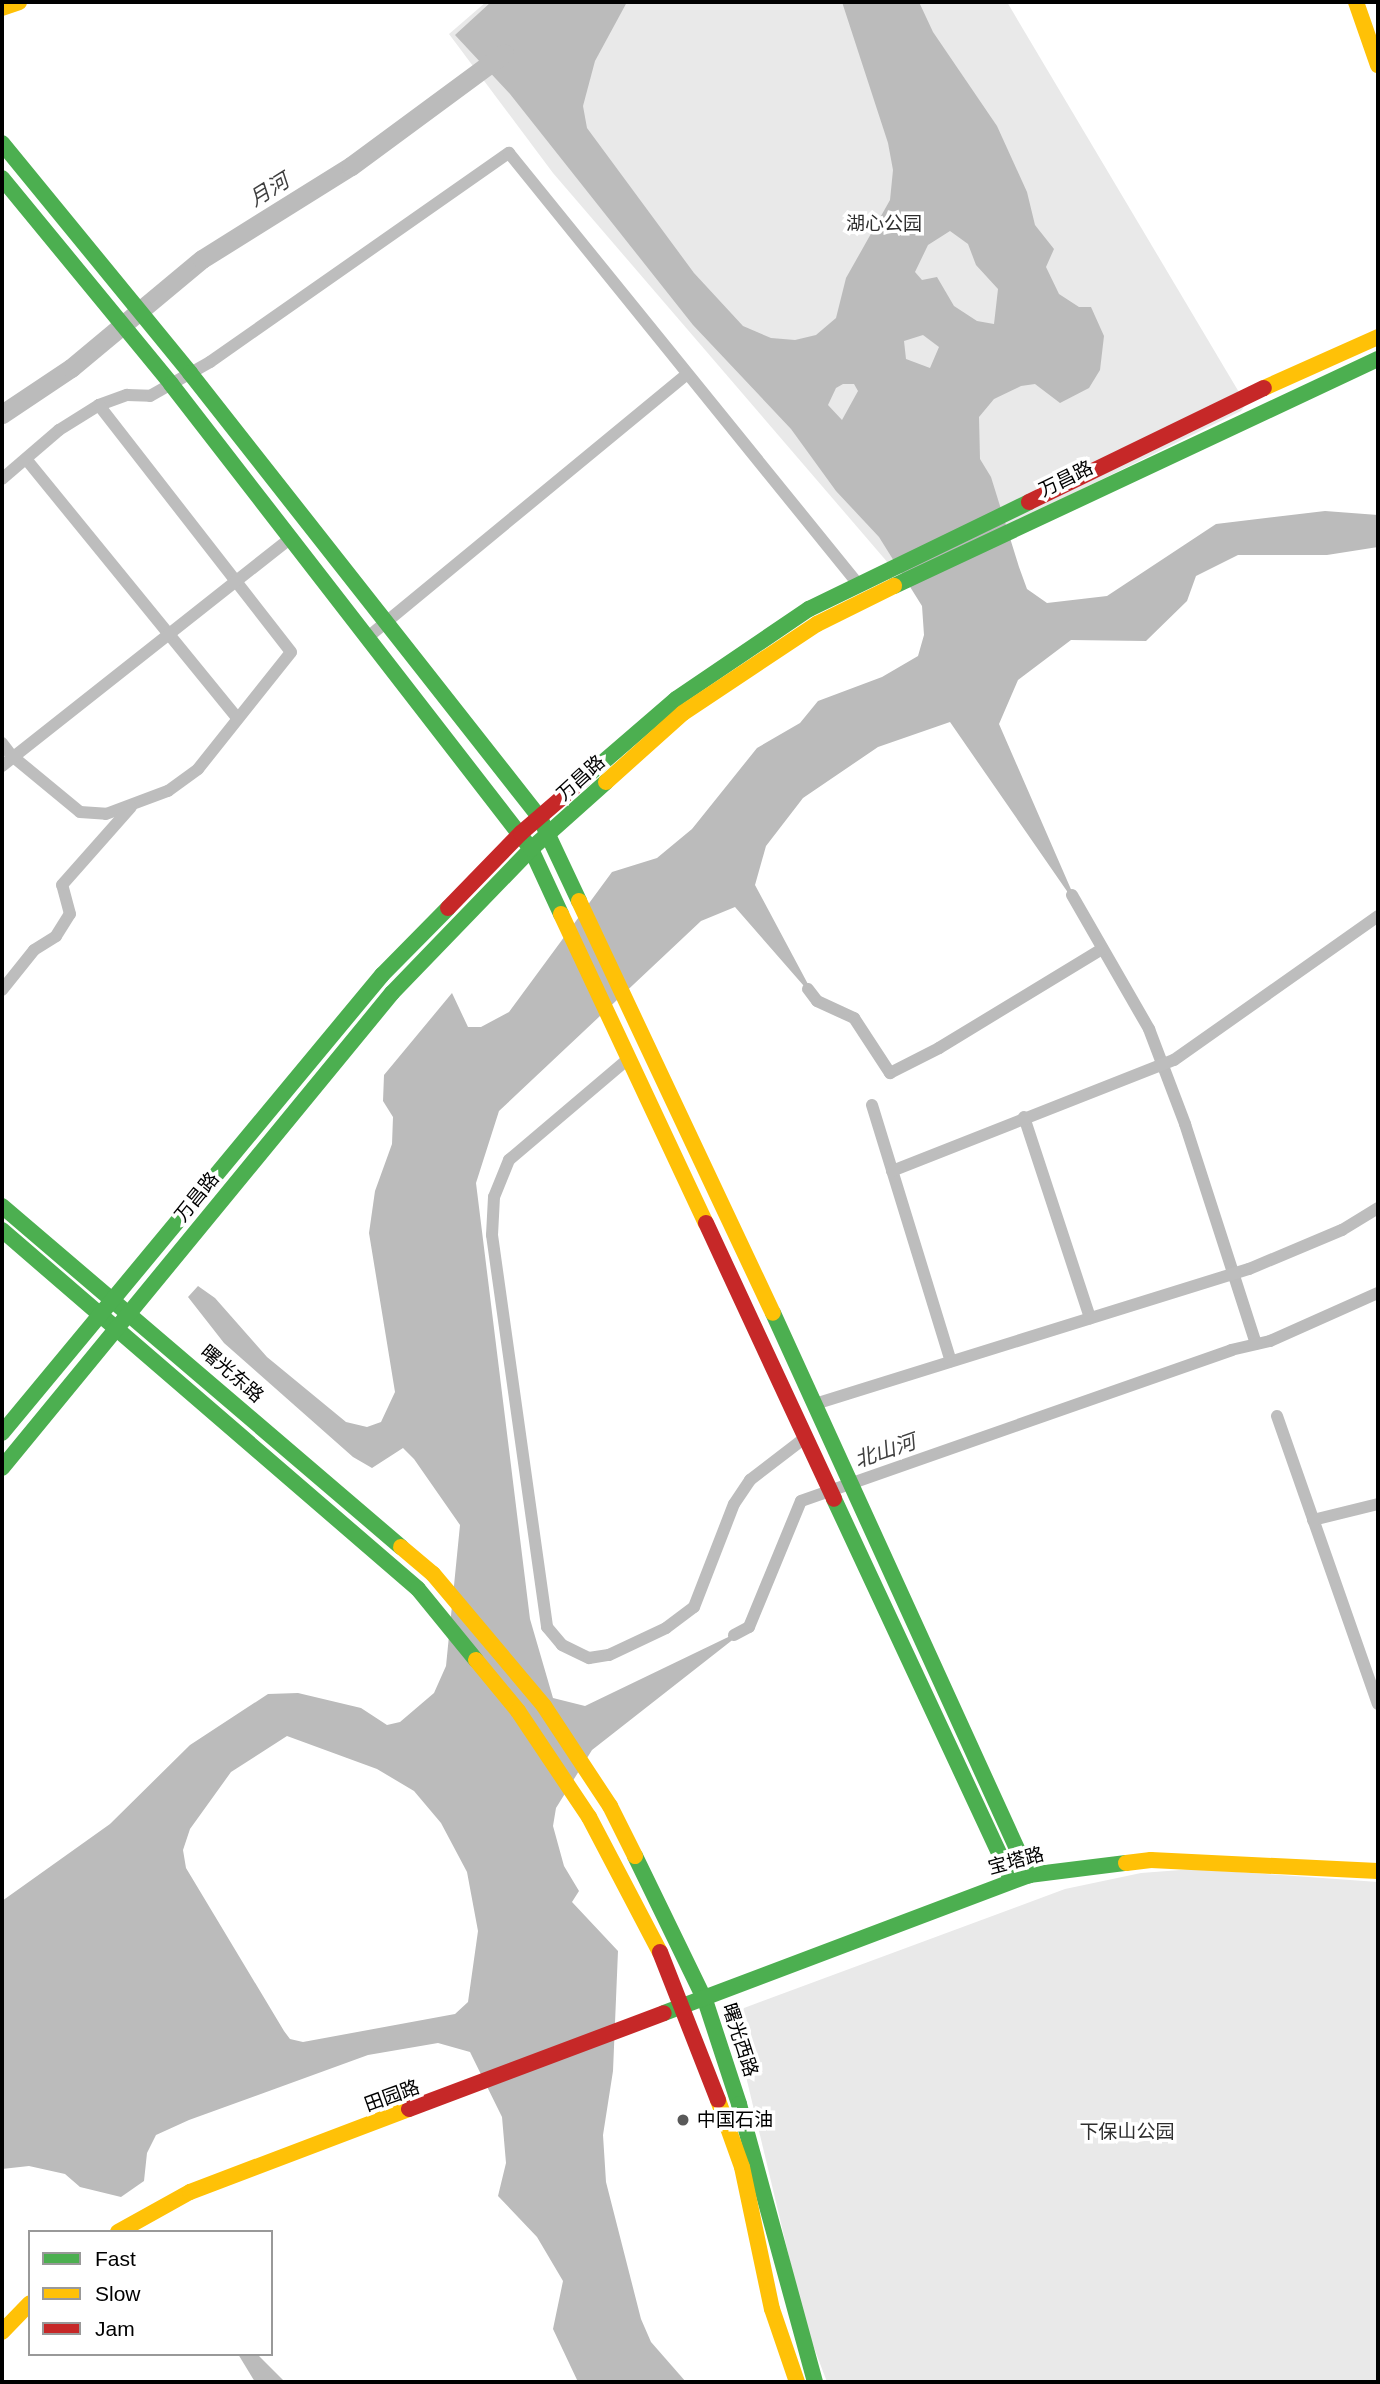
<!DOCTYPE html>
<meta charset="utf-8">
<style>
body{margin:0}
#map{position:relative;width:1380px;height:2384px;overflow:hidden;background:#fff;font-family:Arial,"Noto Sans SC",sans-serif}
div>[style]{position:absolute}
.green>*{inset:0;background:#e9e9e9}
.water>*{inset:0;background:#bbb}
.canal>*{height:12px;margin:-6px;padding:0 6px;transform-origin:6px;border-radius:6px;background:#bbb}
.river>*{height:19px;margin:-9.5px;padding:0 9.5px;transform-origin:9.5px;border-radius:9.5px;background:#bbb}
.street>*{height:12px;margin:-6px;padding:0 6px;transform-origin:6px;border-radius:6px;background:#bdbdbd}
.fast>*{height:16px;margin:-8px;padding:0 8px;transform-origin:8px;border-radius:8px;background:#4caf50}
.slow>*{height:16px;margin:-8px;padding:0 8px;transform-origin:8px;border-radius:8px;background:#ffc107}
.jam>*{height:16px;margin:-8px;padding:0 8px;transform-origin:8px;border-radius:8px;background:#c62828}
.dots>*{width:19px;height:19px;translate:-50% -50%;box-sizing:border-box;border:4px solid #fff;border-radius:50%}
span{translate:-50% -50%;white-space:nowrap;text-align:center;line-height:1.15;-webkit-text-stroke:7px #fff;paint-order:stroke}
.park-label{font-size:19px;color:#2e2e2e}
.street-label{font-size:19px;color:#000}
.poi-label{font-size:19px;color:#000}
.left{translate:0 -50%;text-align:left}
.water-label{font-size:21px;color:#3f3f3f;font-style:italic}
.frame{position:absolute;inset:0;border:4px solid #000;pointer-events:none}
.legend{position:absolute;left:28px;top:2230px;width:245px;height:126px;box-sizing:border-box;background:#fff;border:2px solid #999;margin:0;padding:9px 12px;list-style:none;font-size:21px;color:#000}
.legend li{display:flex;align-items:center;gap:14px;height:35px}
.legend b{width:35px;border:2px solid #999}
</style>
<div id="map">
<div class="green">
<i style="clip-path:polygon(486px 2px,1007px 2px,1246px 404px,1241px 411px,901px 578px,553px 173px,449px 34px)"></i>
<i style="clip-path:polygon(1194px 1869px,1378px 1882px,1378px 2382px,827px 2382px,805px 2324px,734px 2026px,744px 2008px,1065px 1889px,1141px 1873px)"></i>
</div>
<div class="water">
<i style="clip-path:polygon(evenodd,491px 2px,627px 2px,595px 61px,583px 106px,587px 128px,694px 273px,743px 326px,771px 338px,795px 340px,816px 335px,836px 318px,846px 278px,890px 200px,893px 170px,888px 143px,842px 2px,919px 2px,933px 32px,997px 126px,1027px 192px,1035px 225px,1054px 249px,1046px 267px,1059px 294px,1079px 307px,1091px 307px,1104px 336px,1100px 370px,1089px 388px,1060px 403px,1035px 384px,1021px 386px,994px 399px,979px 417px,980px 459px,991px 477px,1019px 567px,1027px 589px,1047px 603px,1107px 596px,1216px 524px,1325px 511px,1378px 515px,1378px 547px,1327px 555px,1238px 555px,1196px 576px,1187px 601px,1146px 641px,1071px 640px,1018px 680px,999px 724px,1080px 910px,950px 722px,878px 747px,803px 798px,766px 846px,755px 885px,817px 1001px,735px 907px,701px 921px,499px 1111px,476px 1183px,530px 1619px,553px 1698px,585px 1706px,749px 1627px,592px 1750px,556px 1808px,553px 1826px,564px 1866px,579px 1891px,572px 1902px,618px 1951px,613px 2071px,603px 2135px,606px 2182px,641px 2319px,651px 2342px,686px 2382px,578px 2382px,553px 2329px,563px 2281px,537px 2237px,498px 2196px,506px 2163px,502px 2117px,470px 2052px,438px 2043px,368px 2055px,189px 2120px,156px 2135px,147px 2153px,144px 2181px,121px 2197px,80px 2187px,65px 2174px,29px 2166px,2px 2169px,2px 1901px,110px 1824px,190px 1745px,268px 1694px,298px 1693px,361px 1708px,387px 1725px,400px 1722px,434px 1693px,446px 1666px,460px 1525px,414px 1459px,403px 1448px,372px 1468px,353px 1457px,224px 1343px,188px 1297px,198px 1286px,215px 1298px,267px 1357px,346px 1422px,367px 1427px,381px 1422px,395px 1392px,369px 1233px,375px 1191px,392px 1144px,393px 1117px,383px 1101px,384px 1075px,452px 993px,468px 1027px,481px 1027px,509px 1012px,612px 872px,657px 858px,692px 829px,757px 748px,800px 723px,818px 701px,882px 677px,918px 656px,924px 635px,922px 606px,879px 537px,836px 491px,791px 429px,693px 325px,510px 94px,455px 35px,491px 2px,950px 231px,968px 244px,976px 265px,998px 289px,994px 324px,977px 321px,954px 306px,937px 277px,922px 280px,915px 272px,928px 245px,950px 231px,491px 2px,923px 335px,939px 347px,930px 368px,906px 359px,904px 341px,923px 335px,491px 2px,843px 384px,854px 384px,858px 391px,842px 420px,828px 405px,836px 388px,843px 384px,491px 2px,287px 1736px,377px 1769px,414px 1791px,441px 1823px,467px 1872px,478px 1931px,468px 2002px,455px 2014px,303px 2042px,290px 2039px,284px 2031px,186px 1868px,183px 1850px,190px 1829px,231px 1772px,287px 1736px)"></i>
<i style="clip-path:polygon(238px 2354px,257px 2354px,285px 2382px,255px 2382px)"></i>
</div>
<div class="canal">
<i style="left:1072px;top:895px;width:155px;rotate:60.1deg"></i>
<i style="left:1149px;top:1029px;width:102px;rotate:69.2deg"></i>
<i style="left:1185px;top:1124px;width:231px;rotate:72.1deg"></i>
<i style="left:808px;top:989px;width:15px;rotate:53deg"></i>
<i style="left:817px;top:1001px;width:41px;rotate:24.7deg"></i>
<i style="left:854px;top:1018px;width:66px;rotate:56.8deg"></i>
<i style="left:890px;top:1073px;width:55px;rotate:-27deg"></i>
<i style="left:939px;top:1048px;width:191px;rotate:-31.3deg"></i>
<i style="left:734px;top:1635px;width:17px;rotate:-28deg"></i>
<i style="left:749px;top:1627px;width:136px;rotate:-67.6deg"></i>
<i style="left:801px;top:1501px;width:456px;rotate:-19.3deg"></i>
<i style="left:1231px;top:1350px;width:40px;rotate:-13deg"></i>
<i style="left:1270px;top:1341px;width:118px;rotate:-24deg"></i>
</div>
<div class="river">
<i style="left:2px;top:414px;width:83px;rotate:-33.7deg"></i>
<i style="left:71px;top:368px;width:170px;rotate:-39.8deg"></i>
<i style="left:202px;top:259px;width:176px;rotate:-32deg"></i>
<i style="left:351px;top:166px;width:190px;rotate:-36.4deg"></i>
</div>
<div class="street">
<i style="left:26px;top:459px;width:335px;rotate:50.8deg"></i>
<i style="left:2px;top:479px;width:75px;rotate:-40.7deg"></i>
<i style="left:59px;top:430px;width:47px;rotate:-32deg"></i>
<i style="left:99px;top:405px;width:30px;rotate:-20deg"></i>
<i style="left:127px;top:395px;width:23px;rotate:2deg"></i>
<i style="left:150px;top:396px;width:69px;rotate:-29.5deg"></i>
<i style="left:210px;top:362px;width:365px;rotate:-35deg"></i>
<i style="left:509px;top:153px;width:555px;rotate:51deg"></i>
<i style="left:368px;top:637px;width:413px;rotate:-39.5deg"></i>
<i style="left:2px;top:743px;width:15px;rotate:53deg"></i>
<i style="left:11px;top:755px;width:89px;rotate:39.6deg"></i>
<i style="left:80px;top:812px;width:26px;rotate:4deg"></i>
<i style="left:106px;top:814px;width:66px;rotate:-20.4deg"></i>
<i style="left:168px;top:791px;width:37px;rotate:-36deg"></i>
<i style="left:198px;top:769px;width:149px;rotate:-51.5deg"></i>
<i style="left:291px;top:652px;width:313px;rotate:-127.9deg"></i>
<i style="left:2px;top:766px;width:368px;rotate:-38.3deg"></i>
<i style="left:2px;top:990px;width:51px;rotate:-51.3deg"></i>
<i style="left:34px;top:950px;width:26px;rotate:-32deg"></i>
<i style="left:56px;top:936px;width:26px;rotate:-58deg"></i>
<i style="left:70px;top:914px;width:30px;rotate:-105deg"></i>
<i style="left:62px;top:885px;width:104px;rotate:-48.5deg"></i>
<i style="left:628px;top:1059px;width:156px;rotate:139.7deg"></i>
<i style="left:509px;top:1160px;width:40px;rotate:112deg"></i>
<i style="left:494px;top:1197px;width:38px;rotate:93deg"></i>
<i style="left:492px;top:1235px;width:396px;rotate:82deg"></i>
<i style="left:547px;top:1627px;width:23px;rotate:50deg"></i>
<i style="left:562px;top:1645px;width:30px;rotate:26deg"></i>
<i style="left:589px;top:1658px;width:20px;rotate:-9deg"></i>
<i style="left:609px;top:1655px;width:63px;rotate:-25.3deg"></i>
<i style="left:666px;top:1628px;width:35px;rotate:-37deg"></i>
<i style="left:694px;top:1607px;width:110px;rotate:-68.8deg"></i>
<i style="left:734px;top:1504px;width:29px;rotate:-56deg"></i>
<i style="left:750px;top:1480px;width:71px;rotate:-37.5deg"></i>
<i style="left:872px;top:1105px;width:268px;rotate:72.9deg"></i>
<i style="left:1024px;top:1117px;width:212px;rotate:71.8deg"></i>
<i style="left:892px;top:1171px;width:303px;rotate:-21.5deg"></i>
<i style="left:1174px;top:1060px;width:250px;rotate:-35.2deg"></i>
<i style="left:815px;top:1404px;width:455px;rotate:-17.3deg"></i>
<i style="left:1249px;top:1269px;width:101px;rotate:-22.8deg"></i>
<i style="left:1342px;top:1230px;width:42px;rotate:-31.4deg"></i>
<i style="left:1277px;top:1416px;width:305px;rotate:70.7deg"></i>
<i style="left:1313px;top:1520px;width:67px;rotate:-13.8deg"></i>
</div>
<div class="fast">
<i style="left:2px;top:143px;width:297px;rotate:50.7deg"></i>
<i style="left:190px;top:373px;width:566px;rotate:51.81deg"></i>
<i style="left:540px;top:818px;width:92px;rotate:64.8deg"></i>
<i style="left:2px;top:178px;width:266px;rotate:50.6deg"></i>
<i style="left:171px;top:384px;width:588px;rotate:52.25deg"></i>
<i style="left:531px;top:849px;width:72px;rotate:65.2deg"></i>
<i style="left:894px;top:586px;width:535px;rotate:-25.13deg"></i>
<i style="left:580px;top:782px;width:127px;rotate:-40.8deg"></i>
<i style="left:676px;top:699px;width:161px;rotate:-34.1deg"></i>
<i style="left:809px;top:609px;width:245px;rotate:-25.9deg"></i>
<i style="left:2px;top:1206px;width:525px;rotate:40.52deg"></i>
<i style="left:2px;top:1230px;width:549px;rotate:40.79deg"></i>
<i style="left:418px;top:1589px;width:92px;rotate:50.8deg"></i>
<i style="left:773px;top:1313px;width:618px;rotate:65.51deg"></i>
<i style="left:2px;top:1433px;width:595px;rotate:-50.32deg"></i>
<i style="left:382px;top:975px;width:94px;rotate:-45.4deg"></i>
<i style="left:2px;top:1468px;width:615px;rotate:-50.61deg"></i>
<i style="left:392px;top:993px;width:200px;rotate:-46deg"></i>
<i style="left:531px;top:849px;width:101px;rotate:-41.8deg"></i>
<i style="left:834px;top:1499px;width:421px;rotate:65deg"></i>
<i style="left:635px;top:1856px;width:160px;rotate:64.1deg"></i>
<i style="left:705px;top:2000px;width:109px;rotate:71.9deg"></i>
<i style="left:739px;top:2104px;width:288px;rotate:74.7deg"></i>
<i style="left:664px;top:2013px;width:390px;rotate:-20.7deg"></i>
<i style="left:1029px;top:1875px;width:98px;rotate:-7.1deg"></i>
</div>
<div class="slow">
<i style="left:1356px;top:2px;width:67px;rotate:70.8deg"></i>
<i style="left:2px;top:8px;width:18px;rotate:-19deg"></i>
<i style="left:1264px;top:388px;width:125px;rotate:-24.1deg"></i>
<i style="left:606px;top:782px;width:103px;rotate:-41.9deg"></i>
<i style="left:683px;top:713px;width:161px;rotate:-33.6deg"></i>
<i style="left:817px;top:624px;width:86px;rotate:-26.3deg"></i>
<i style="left:579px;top:901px;width:455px;rotate:64.8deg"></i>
<i style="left:561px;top:914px;width:341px;rotate:64.9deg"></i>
<i style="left:401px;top:1547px;width:42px;rotate:40.2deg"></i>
<i style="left:433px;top:1574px;width:172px;rotate:49.9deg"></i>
<i style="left:544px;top:1706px;width:120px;rotate:56.6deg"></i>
<i style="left:610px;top:1806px;width:56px;rotate:63.4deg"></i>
<i style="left:476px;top:1660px;width:66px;rotate:50.5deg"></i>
<i style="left:518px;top:1711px;width:128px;rotate:56.2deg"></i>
<i style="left:589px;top:1817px;width:153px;rotate:62.3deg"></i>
<i style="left:1126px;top:1863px;width:25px;rotate:-7deg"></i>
<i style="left:1151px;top:1860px;width:227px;rotate:2.8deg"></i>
<i style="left:718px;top:2100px;width:71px;rotate:70.3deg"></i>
<i style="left:742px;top:2167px;width:145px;rotate:78.1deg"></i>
<i style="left:772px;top:2309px;width:77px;rotate:71.1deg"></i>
<i style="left:118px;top:2232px;width:82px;rotate:-29.1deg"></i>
<i style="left:190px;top:2192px;width:234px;rotate:-20.8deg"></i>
<i style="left:2px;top:2332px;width:40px;rotate:-46deg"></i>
</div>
<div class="jam">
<i style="left:1029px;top:502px;width:261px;rotate:-25.9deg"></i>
<i style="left:448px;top:908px;width:105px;rotate:-45.8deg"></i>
<i style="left:521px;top:833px;width:78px;rotate:-40.8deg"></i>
<i style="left:706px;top:1223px;width:304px;rotate:65.1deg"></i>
<i style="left:660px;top:1952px;width:159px;rotate:68.6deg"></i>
<i style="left:409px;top:2109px;width:272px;rotate:-20.6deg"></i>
</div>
<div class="dots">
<i style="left:683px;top:2120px;background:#595959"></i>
</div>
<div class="park-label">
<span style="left:884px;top:224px">湖心公园</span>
<span style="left:1127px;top:2132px">下保山公园</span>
</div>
<div class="street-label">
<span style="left:1066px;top:479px;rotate:-26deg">万昌路</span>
<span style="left:581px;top:778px;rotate:-42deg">万昌路</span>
<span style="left:197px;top:1197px;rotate:-51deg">万昌路</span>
<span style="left:232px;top:1374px;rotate:41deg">曙光东路</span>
<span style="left:1016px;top:1861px;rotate:-15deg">宝塔路</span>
<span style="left:740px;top:2040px;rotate:72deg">曙光西路</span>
<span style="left:392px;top:2096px;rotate:-20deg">田园路</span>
</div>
<div class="poi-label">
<span class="left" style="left:697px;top:2120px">中国石油</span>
</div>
<div class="water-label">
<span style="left:269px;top:190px;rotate:-32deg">月河</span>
<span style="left:885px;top:1451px;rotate:-19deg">北山河</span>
</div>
<div class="frame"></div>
<ul class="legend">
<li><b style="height:9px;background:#4caf50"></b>Fast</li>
<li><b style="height:9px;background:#ffc107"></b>Slow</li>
<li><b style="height:9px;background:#c62828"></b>Jam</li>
</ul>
</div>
